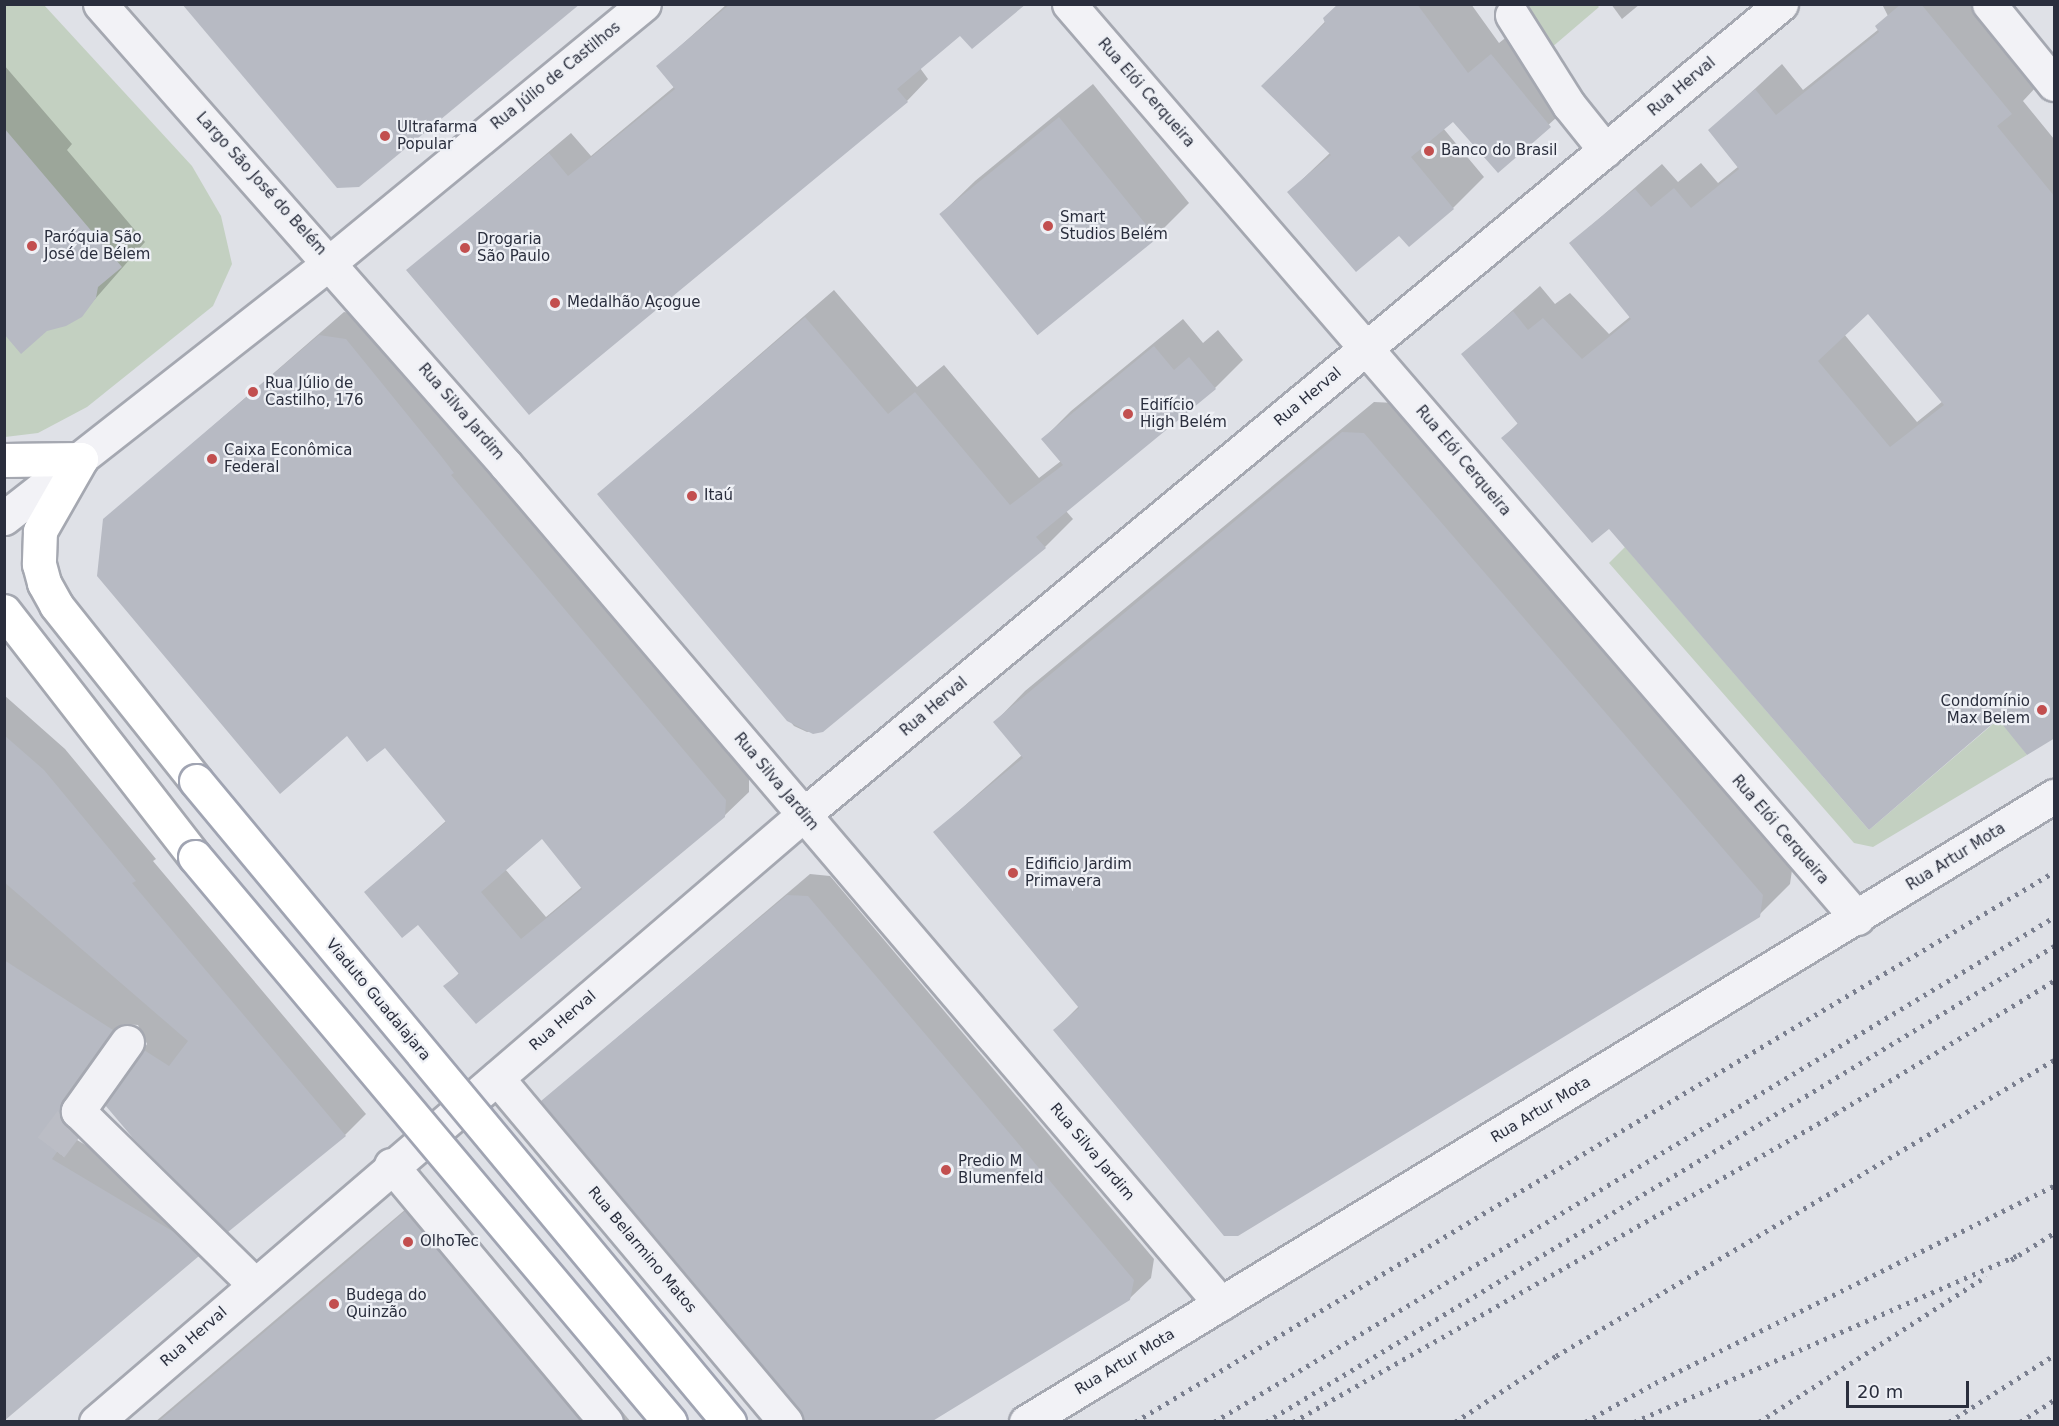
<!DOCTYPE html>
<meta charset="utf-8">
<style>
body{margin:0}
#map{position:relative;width:2059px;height:1426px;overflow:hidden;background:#dfe1e7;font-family:"DejaVu Sans",sans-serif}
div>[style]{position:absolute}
.green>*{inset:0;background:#c3d0c1}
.shadow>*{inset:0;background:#0003}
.building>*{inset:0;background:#b7bac3;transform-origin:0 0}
.minor-tunnel>*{height:33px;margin-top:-16.5px;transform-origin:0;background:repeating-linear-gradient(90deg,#bbbdc5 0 33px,transparent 0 49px)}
.roads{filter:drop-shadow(2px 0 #a5a8b1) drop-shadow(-2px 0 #a5a8b1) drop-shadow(0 2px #a5a8b1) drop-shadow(0 -2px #a5a8b1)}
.minor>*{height:33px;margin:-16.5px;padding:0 16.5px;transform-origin:16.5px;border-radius:16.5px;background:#f2f2f6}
.major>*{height:33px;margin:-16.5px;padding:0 16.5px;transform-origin:16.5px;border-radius:16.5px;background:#fff}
.rail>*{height:4.5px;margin-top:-2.25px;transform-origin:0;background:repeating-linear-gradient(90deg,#7a7f8f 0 3px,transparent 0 9px)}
.bridges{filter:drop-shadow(2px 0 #a0a4b2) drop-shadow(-2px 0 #a0a4b2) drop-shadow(0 2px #a0a4b2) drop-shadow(0 -2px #a0a4b2)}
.major-bridge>*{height:33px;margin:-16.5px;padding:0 16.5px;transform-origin:16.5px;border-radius:16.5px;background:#fff}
.dots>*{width:16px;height:16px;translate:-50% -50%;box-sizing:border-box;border:3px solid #eef0f5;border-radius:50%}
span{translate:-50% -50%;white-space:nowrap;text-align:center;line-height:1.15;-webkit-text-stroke:4.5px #eef0f5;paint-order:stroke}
.street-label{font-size:15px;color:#2a2e3d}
.poi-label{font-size:15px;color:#2a2e3d}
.left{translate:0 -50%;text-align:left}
.right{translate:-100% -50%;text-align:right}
.frame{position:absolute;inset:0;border:6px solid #2a2e3d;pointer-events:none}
.scale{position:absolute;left:1846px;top:1381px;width:123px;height:27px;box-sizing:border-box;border:3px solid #2a2e3d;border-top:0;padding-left:8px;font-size:18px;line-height:21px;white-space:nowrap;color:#2a2e3d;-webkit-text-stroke:4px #eef0f5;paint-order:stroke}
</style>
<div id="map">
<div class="green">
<i style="clip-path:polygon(1596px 4px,1599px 7px,1551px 48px,1514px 5px)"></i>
<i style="clip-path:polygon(4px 5px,44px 5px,192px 166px,221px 216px,232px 264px,213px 306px,87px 407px,38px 433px,5px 437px)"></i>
<i style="clip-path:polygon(1625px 547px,1869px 830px,2000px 718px,2027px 755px,1873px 847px,1854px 843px,1609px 563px)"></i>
</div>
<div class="shadow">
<i style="clip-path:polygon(727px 4px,1021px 4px,955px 38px,920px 68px,928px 79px,907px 101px,409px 270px,571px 133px,591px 156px,675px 86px,658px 66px)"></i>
<i style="clip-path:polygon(1342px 4px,1471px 4px,1499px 43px,1523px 24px,1581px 95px,1498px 171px,1453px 120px,1443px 128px,1484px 177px,1453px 208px,1399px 234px,1289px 192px,1331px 152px,1263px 86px)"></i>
<i style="clip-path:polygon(1611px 4px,1640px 4px,1622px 19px)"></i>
<i style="clip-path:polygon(evenodd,1882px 4px,1969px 4px,2037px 86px,2023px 101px,2054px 139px,2054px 736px,1998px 717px,1610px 527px,1503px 438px,1518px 423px,1463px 354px,1540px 286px,1555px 304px,1570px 293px,1609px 334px,1631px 316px,1571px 243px,1662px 164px,1678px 182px,1701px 163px,1718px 183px,1739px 166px,1710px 130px,1782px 64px,1803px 90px,1879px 29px,1888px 16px,1882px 4px,1868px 312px,1943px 401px,1917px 422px,1844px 334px,1868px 312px)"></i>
<i style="clip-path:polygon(4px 65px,72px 144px,67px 150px,145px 242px,81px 315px,4px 332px)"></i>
<i style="clip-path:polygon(1093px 84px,1189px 203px,1156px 236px,1038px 332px,941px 214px,975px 181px)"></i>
<i style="clip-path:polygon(834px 290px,917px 387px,944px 365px,1039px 478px,1061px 461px,1043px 439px,1071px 411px,1183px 319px,1203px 343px,1218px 330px,1243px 360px,1215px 388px,1066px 511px,1073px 519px,1045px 547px,822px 730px,807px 732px,794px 726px,599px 494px)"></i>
<i style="clip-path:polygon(evenodd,344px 312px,370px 316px,474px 451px,749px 776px,749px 792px,724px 816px,446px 987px,459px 973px,418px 923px,366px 892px,447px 820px,385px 745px,347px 734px,105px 520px,344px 312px,542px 837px,582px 887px,546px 917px,505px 869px,542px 837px)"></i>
<i style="clip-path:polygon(1374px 402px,1395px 403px,1793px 863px,1790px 884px,1759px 915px,1055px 1030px,1079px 1006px,935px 832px,1022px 755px,995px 722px,1025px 691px)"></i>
<i style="clip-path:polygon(4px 695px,65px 749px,156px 859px,153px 861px,366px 1114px,345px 1135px,107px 1105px,147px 1044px,138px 1025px,123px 1024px,83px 1078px,92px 1109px,72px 1137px,195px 1210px,219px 1234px,4px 1420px)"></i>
<i style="clip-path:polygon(810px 874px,830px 876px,1154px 1259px,1151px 1278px,1129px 1299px,802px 1409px,543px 1101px)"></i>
<i style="clip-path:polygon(433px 1186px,631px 1422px,155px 1422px)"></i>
</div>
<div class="building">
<i style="clip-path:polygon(182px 4px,580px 4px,359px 187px,337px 188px)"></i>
<i style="clip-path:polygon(730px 4px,1026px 4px,972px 49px,960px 36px,897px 89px,908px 102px,529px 415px,406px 270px,549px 153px,568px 176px,675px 89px,656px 66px)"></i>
<i style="clip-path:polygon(1338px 4px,1417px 4px,1468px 73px,1491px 54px,1551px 127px,1498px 173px,1453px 122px,1411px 157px,1454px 209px,1409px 247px,1399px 236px,1356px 272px,1287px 192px,1331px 155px,1261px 86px,1325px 23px,1323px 18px)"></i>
<i style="clip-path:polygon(evenodd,1901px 4px,1921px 4px,2012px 114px,1997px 126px,2055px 197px,2055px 738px,2027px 755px,1998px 719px,1869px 830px,1609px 529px,1592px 543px,1501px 438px,1518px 424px,1461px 354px,1513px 311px,1528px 330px,1543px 318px,1582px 359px,1631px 319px,1569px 243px,1635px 189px,1651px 207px,1674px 188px,1691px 208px,1739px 169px,1708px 130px,1755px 89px,1776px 115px,1879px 32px,1875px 26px,1901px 4px,1868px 314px,1944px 405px,1890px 447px,1818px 361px,1868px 314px)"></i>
<i style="left:1059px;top:117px;width:156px;height:154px;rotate:51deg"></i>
<i style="clip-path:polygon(4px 128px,122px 267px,98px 287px,96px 298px,82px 317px,66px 326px,47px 331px,21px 354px,4px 334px)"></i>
<i style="clip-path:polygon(805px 317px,888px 414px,915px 392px,1010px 505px,1063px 465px,1041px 439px,1154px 346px,1174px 370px,1189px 357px,1216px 389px,1036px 537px,1046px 548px,823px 732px,813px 734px,787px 721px,597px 494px)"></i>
<i style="clip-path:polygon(evenodd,319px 335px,346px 339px,441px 456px,454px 473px,451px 475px,726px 800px,725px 817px,476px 1024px,443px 986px,459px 974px,418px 925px,402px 938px,364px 892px,446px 822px,385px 748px,367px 762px,347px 736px,280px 794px,97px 576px,103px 519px,319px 335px,542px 839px,582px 889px,521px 939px,481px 892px,542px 839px)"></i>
<i style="clip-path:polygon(1342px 432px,1364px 433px,1763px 895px,1760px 917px,1238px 1236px,1224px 1236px,1053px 1030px,1079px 1008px,933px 832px,1023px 758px,993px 722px)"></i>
<i style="clip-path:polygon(4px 735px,44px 770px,136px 881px,132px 883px,346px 1136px,228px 1232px,133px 1138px,105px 1105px,144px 1050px,169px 1066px,188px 1041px,4px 882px)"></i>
<i style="clip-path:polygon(787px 895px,808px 896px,1134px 1280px,1130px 1300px,931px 1422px,804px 1422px,800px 1410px,541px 1101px)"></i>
<i style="clip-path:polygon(4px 960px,113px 1030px,62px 1101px,60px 1116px,72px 1131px,52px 1159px,174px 1232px,199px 1256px,4px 1421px)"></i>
<i style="clip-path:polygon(405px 1211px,581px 1422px,158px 1422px,348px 1261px)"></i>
</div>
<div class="minor-tunnel">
<i style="left:51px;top:1147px;width:45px;rotate:-53.1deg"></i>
</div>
<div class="roads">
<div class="minor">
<i style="left:100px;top:4px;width:614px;rotate:48.63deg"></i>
<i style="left:506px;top:465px;width:1102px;rotate:49.56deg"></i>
<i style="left:1069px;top:4px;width:1207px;rotate:49.23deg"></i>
<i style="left:1989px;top:4px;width:103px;rotate:50.9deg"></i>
<i style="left:1512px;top:15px;width:107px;rotate:57.7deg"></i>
<i style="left:1569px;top:105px;width:58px;rotate:51.3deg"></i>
<i style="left:4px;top:518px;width:415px;rotate:-38.1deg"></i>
<i style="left:330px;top:262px;width:406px;rotate:-39.4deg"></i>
<i style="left:127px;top:1042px;width:85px;rotate:125.4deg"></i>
<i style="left:78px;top:1111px;width:247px;rotate:44.5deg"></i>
<i style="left:497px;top:1078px;width:449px;rotate:50deg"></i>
<i style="left:391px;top:1165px;width:335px;rotate:50.1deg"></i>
<i style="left:96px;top:1422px;width:933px;rotate:-40.65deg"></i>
<i style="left:804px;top:814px;width:1269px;rotate:-39.66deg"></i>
<i style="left:1026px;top:1422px;width:1204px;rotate:-31.34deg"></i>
</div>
<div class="major">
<i style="left:81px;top:459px;width:83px;rotate:119.7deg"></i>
<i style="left:40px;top:531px;width:33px;rotate:92deg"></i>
<i style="left:39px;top:564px;width:20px;rotate:75deg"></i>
<i style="left:44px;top:583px;width:25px;rotate:61deg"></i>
<i style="left:56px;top:605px;width:225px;rotate:51.5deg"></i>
<i style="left:4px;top:460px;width:77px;rotate:-0.7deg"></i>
<i style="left:4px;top:611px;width:311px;rotate:52.2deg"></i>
</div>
</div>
<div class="rail">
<i style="left:2011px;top:1260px;width:51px;rotate:-32.1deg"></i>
<i style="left:1135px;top:1422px;width:1071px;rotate:-30.9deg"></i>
<i style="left:1214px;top:1422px;width:980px;rotate:-31.01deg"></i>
<i style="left:1266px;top:1422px;width:921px;rotate:-31.13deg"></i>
<i style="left:1293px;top:1422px;width:623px;rotate:-29.61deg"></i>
<i style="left:1835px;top:1114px;width:256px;rotate:-31.3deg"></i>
<i style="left:1455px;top:1422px;width:121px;rotate:-33.2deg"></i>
<i style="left:1556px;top:1356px;width:579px;rotate:-30.73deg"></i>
<i style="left:1585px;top:1422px;width:80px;rotate:-29.1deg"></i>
<i style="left:1655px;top:1383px;width:445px;rotate:-26.3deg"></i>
<i style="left:1634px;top:1422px;width:417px;rotate:-23.5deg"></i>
<i style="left:1759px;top:1422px;width:270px;rotate:-32.7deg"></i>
<i style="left:1949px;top:1422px;width:125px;rotate:-32.5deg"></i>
<i style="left:2020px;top:1422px;width:40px;rotate:-32.9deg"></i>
</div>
<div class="bridges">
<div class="major-bridge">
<i style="left:196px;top:781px;width:834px;rotate:50.26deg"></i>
<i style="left:195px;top:857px;width:738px;rotate:49.95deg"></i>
</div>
</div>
<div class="dots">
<i style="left:385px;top:136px;background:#c24f4f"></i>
<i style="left:1429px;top:151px;background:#c24f4f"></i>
<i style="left:1048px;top:226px;background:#c24f4f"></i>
<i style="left:32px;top:246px;background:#c24f4f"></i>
<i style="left:465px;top:248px;background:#c24f4f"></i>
<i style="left:555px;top:303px;background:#c24f4f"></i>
<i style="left:253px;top:392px;background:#c24f4f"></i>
<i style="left:1128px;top:414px;background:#c24f4f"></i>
<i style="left:212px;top:459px;background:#c24f4f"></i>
<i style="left:692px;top:496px;background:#c24f4f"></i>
<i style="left:2042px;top:710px;background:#c24f4f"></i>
<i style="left:1013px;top:873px;background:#c24f4f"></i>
<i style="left:946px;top:1170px;background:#c24f4f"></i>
<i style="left:408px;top:1242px;background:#c24f4f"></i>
<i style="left:334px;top:1304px;background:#c24f4f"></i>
</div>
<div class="street-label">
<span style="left:556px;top:76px;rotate:-39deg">Rua Júlio de Castilhos</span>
<span style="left:1682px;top:87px;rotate:-40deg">Rua Herval</span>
<span style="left:1146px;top:93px;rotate:49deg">Rua Elói Cerqueira</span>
<span style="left:261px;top:184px;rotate:48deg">Largo São José do Belém</span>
<span style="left:1308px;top:397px;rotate:-40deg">Rua Herval</span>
<span style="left:461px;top:412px;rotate:49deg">Rua Silva Jardim</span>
<span style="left:1463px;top:461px;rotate:50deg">Rua Elói Cerqueira</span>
<span style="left:934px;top:707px;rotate:-40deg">Rua Herval</span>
<span style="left:776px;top:782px;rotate:50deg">Rua Silva Jardim</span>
<span style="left:1780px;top:830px;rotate:49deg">Rua Elói Cerqueira</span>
<span style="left:1956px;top:857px;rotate:-32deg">Rua Artur Mota</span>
<span style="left:378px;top:1000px;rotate:50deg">Viaduto Guadalajara</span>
<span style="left:563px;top:1021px;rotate:-41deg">Rua Herval</span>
<span style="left:1541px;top:1110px;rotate:-31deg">Rua Artur Mota</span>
<span style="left:1092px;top:1152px;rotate:50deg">Rua Silva Jardim</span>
<span style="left:642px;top:1250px;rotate:50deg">Rua Belarmino Matos</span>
<span style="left:194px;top:1337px;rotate:-41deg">Rua Herval</span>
<span style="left:1125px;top:1362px;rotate:-31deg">Rua Artur Mota</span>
</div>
<div class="poi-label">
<span class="left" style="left:397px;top:136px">Ultrafarma<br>Popular</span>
<span class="left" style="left:1441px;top:151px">Banco do Brasil</span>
<span class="left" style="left:1060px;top:226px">Smart<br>Studios Belém</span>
<span class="left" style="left:44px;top:246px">Paróquia São<br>José de Bélem</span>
<span class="left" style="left:477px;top:248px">Drogaria<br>São Paulo</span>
<span class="left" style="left:567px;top:303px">Medalhão Açogue</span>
<span class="left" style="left:265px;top:392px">Rua Júlio de<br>Castilho, 176</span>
<span class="left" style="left:1140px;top:414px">Edifício<br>High Belém</span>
<span class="left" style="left:224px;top:459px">Caixa Econômica<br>Federal</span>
<span class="left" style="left:704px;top:496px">Itaú</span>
<span class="right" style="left:2030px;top:710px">Condomínio<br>Max Belem</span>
<span class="left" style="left:1025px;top:873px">Edificio Jardim<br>Primavera</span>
<span class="left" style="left:958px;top:1170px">Predio M<br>Blumenfeld</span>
<span class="left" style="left:420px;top:1242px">OlhoTec</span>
<span class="left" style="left:346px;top:1304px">Budega do<br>Quinzão</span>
</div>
<div class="frame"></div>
<div class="scale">20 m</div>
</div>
